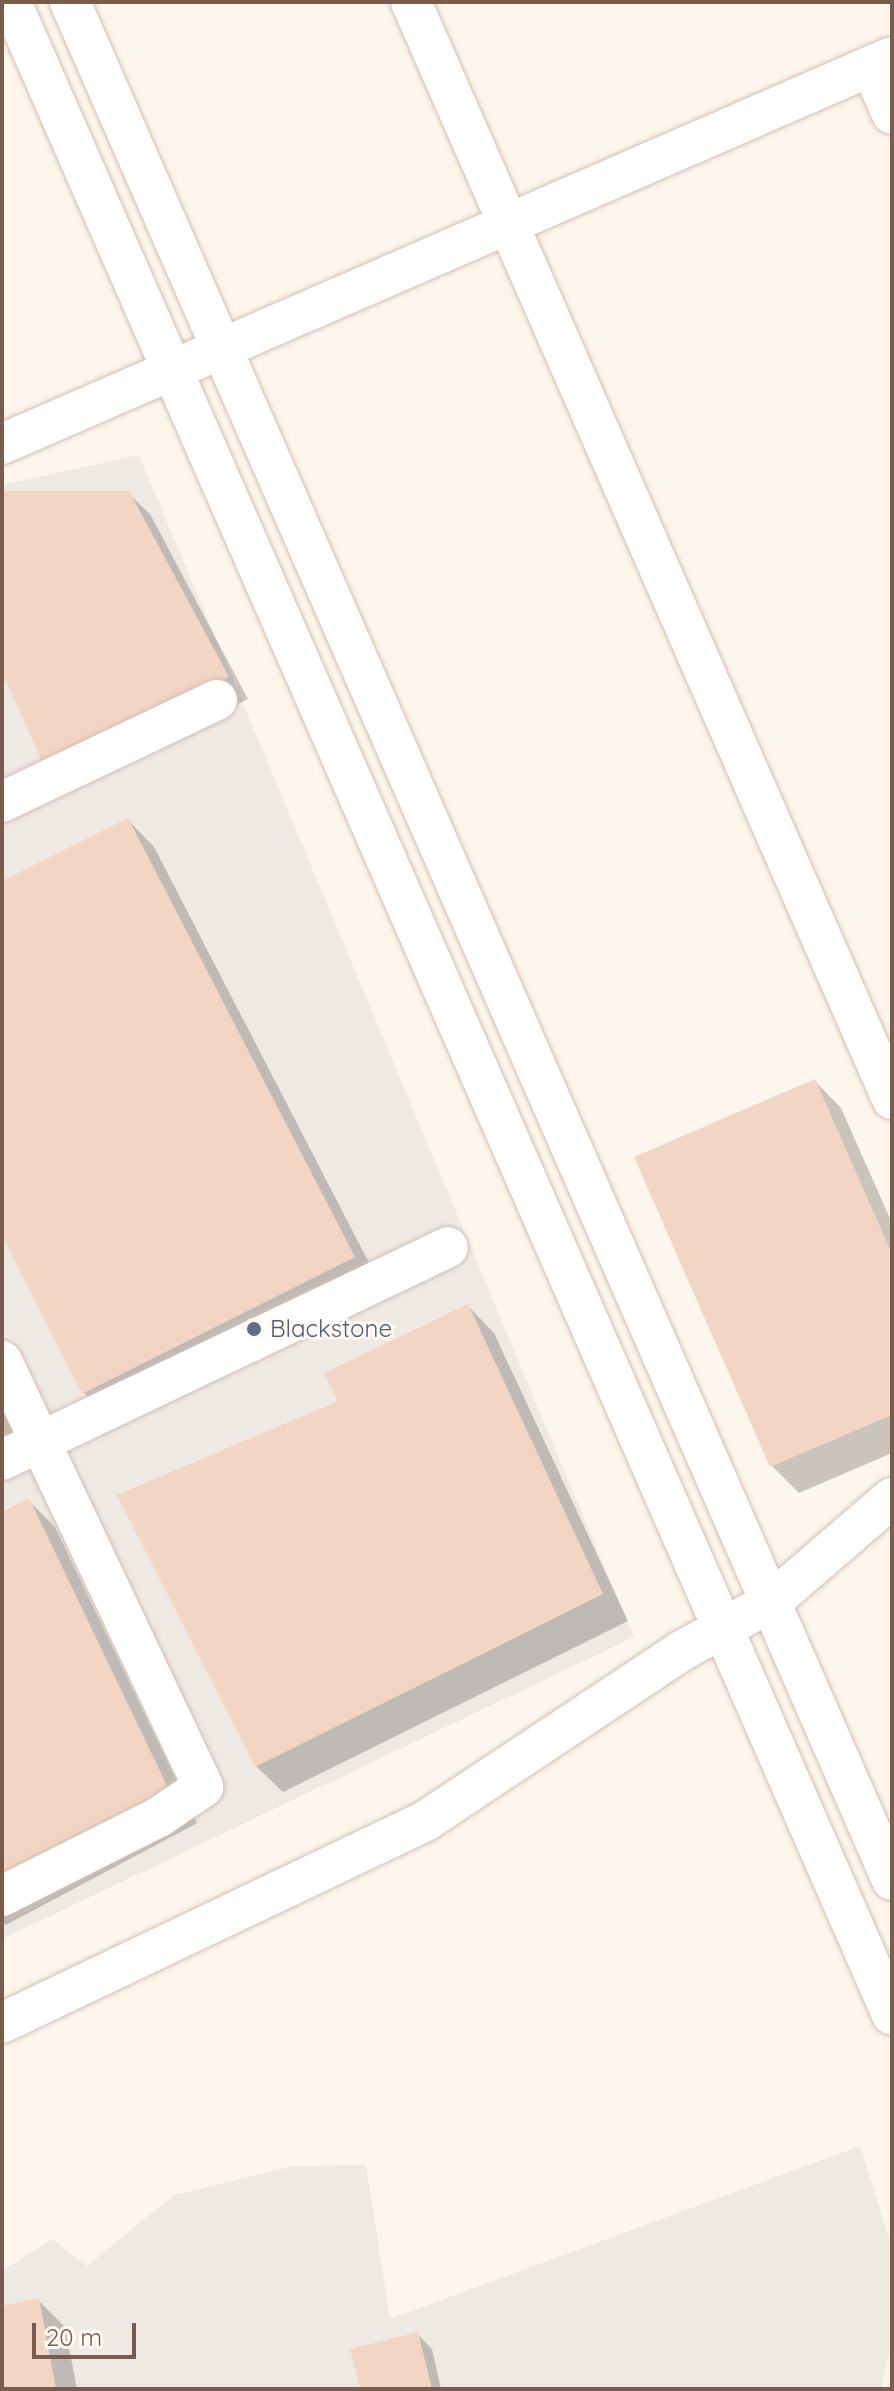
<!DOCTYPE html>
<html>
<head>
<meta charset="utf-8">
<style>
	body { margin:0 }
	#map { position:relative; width:894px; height:2391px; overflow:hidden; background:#fdf6ec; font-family:Quicksand,sans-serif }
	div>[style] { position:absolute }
	.industrial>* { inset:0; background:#efe9e4 }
	.shadow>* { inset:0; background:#0003 }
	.building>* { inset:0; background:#f3d5c3 }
	.roads { filter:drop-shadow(0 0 2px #d1beb0) drop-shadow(0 0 2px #d1beb0) }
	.minor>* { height:40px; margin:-20px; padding:0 20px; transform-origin:20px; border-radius:20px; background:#fff }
	.dots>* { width:22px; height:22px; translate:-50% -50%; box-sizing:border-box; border:4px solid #fffaf3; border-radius:50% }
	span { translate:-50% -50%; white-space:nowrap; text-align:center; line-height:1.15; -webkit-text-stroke:6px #fffaf3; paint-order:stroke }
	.service-label { font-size:24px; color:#4e5e75 }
	.left { translate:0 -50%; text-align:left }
	.frame { position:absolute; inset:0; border:4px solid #7a5c4d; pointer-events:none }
	.scale { position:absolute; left:32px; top:2323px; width:104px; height:36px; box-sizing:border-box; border:4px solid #7a5c4d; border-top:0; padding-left:10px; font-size:24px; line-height:28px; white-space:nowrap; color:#7a5c4d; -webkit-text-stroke:6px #fffaf3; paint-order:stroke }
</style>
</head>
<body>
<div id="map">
	<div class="industrial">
		<i style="clip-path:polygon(139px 455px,634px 1637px,2px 1939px,2px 485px)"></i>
		<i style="clip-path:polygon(860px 2146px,892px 2248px,892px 2339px,881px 2389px,2px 2389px,2px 2271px,52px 2239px,87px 2266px,174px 2195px,294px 2166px,366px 2165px,390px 2319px)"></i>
	</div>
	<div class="shadow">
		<i style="clip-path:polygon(2px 493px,128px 493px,150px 514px,248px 699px,67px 788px,2px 667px)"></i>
		<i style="clip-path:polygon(128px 820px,154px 847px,380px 1284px,110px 1419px,83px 1392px,2px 1231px,2px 883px)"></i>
		<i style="clip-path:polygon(815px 1081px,841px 1108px,892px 1223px,892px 1453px,799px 1493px,772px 1466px,637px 1158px)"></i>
		<i style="clip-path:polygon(468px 1306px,494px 1333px,628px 1621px,283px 1792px,256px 1766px,340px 1402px)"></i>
		<i style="clip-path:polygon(2px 1396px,34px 1460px,2px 1476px)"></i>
		<i style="clip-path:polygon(28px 1500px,55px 1527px,197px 1823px,6px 1925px,2px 1921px,2px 1514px)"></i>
		<i style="clip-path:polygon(38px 2300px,65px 2327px,77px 2389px,2px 2389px,2px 2308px)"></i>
		<i style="clip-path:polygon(417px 2334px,432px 2349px,441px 2389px,362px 2389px)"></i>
	</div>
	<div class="building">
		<i style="clip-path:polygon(2px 491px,129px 491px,229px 677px,45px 768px,2px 672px)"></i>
		<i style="clip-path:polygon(128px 818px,355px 1257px,82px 1394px,2px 1235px,2px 881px)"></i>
		<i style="clip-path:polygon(815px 1079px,892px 1254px,892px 1415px,770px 1467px,634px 1157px)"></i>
		<i style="clip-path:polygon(468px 1304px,603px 1594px,255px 1767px,117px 1495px,338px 1401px,324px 1373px)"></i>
		<i style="clip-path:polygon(29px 1498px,172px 1796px,2px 1886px,2px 1512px)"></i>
		<i style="clip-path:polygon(39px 2298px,56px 2389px,2px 2389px,2px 2306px)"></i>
		<i style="clip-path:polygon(418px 2332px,432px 2389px,360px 2389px,350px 2349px)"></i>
	</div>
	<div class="roads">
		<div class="minor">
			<i style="left:11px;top:2px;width:2197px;rotate:66.36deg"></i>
			<i style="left:70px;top:2px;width:2050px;rotate:66.36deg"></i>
			<i style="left:411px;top:2px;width:1198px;rotate:66.32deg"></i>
			<i style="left:871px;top:66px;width:52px;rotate:66.4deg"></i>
			<i style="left:2px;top:444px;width:970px;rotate:-23.5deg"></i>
			<i style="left:2px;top:802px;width:238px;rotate:-25.4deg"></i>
			<i style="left:2px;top:1361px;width:471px;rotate:64.7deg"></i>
			<i style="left:203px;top:1787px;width:53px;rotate:145.7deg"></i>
			<i style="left:159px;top:1817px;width:176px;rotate:153.3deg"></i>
			<i style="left:2px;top:1460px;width:494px;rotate:-25.5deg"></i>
			<i style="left:2px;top:2023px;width:471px;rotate:-25.5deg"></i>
			<i style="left:427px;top:1820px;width:307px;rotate:-33.6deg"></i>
			<i style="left:683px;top:1650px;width:100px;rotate:-28.6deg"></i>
			<i style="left:771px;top:1602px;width:160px;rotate:-40.7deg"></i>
		</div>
	</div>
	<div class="dots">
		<i style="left:254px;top:1329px;background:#5c6f8a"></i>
	</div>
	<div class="service-label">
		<span class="left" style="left:270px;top:1329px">Blackstone</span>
	</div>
	<div class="frame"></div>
	<div class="scale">20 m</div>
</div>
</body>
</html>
